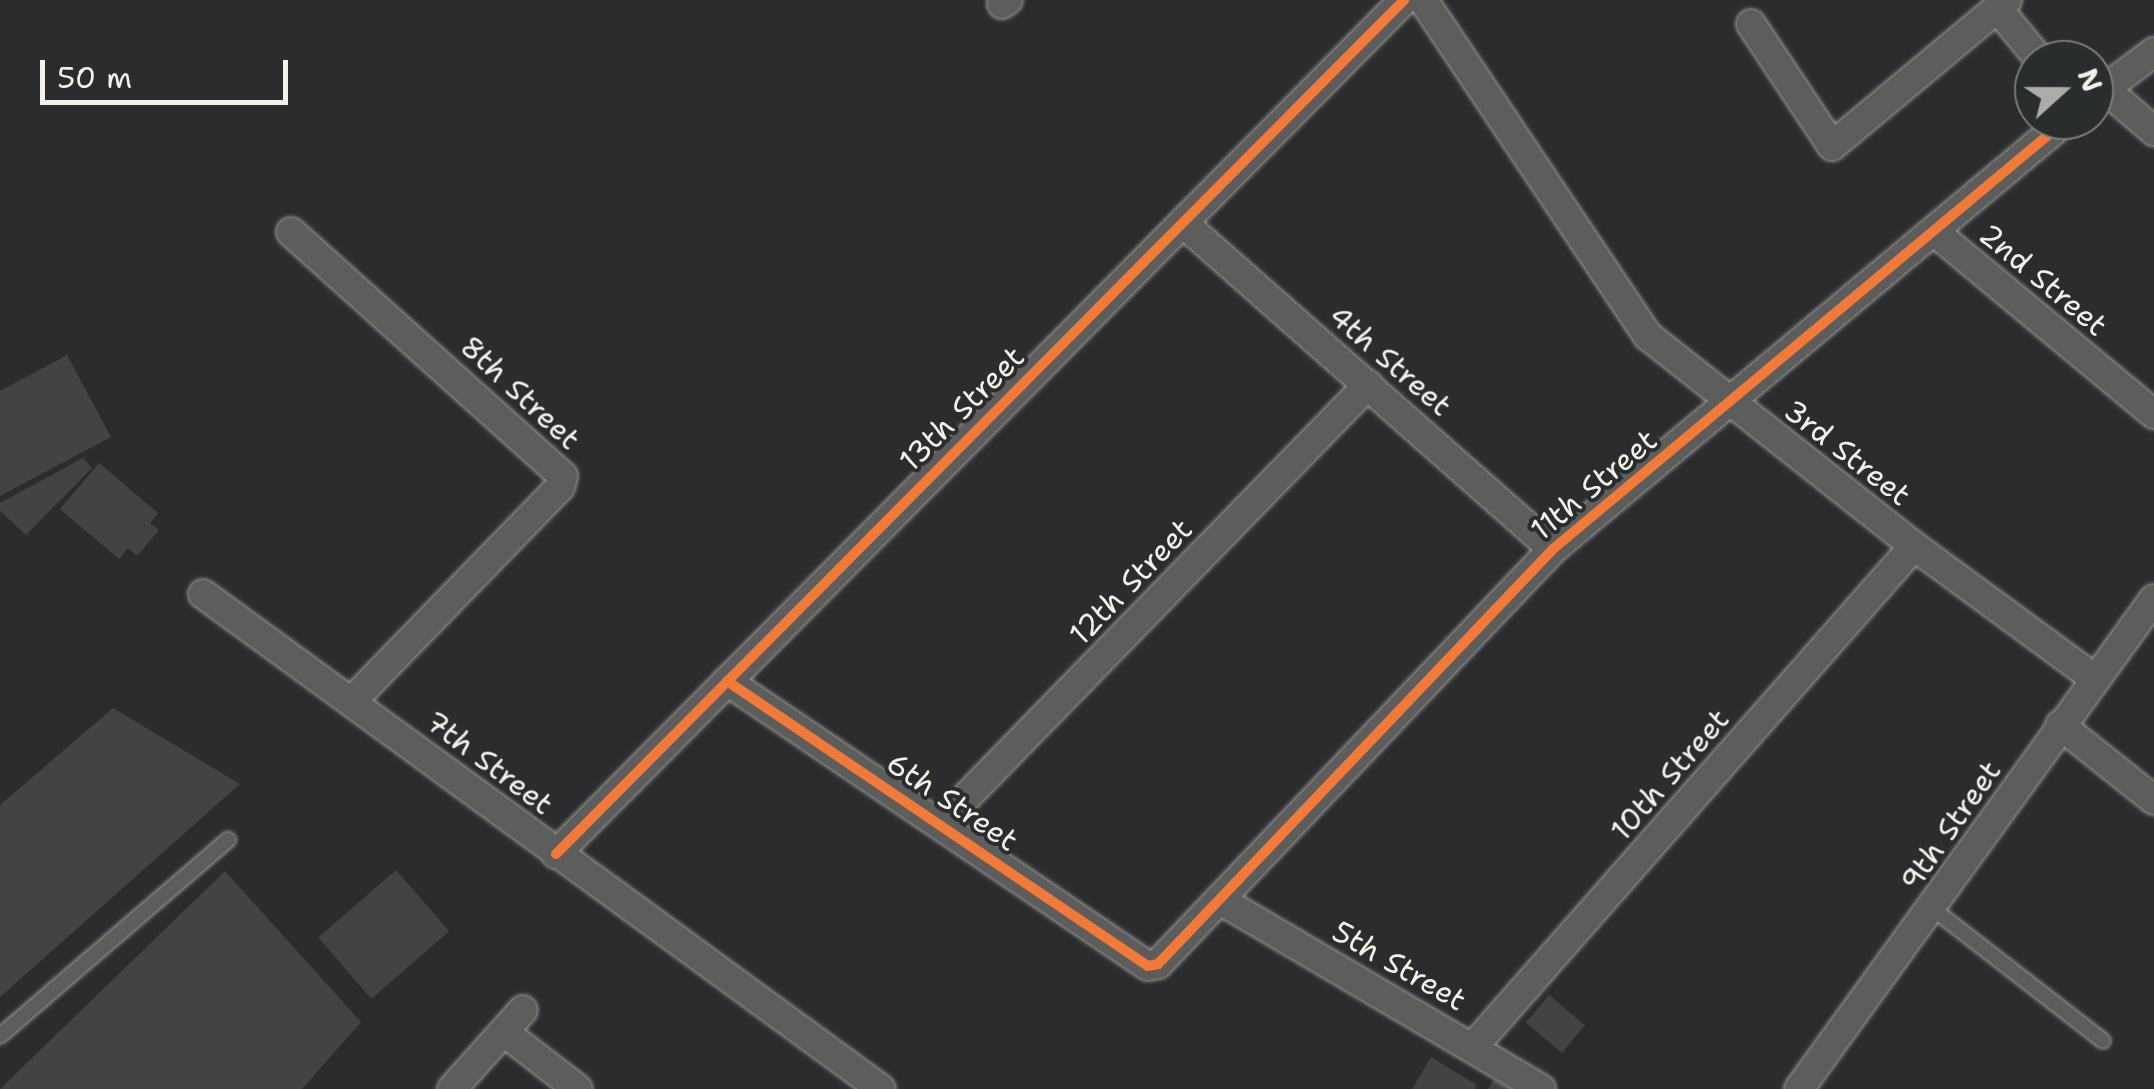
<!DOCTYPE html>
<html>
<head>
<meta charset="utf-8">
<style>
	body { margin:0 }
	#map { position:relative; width:2154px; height:1089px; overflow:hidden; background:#2b2c2d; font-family:"Shantell Sans",sans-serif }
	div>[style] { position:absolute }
	.building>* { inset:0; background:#434344; transform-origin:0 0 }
	.roads { filter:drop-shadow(0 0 2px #979796) drop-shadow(0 0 2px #979796) }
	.service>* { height:14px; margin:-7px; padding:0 7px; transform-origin:7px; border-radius:7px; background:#5d5d5c }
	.minor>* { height:28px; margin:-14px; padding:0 14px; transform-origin:14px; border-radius:14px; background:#5d5d5c }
	.cycleway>* { height:10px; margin:-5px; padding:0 5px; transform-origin:5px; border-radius:5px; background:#f17a3a }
	span { translate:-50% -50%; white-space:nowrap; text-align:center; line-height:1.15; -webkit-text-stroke:8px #2a2d2e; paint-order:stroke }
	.street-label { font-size:30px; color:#f4f1e8 }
	.north { position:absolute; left:2014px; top:40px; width:100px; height:100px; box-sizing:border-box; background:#2a2d2e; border:2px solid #7b7b78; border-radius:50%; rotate:69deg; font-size:28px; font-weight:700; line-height:40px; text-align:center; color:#f4f1e8 }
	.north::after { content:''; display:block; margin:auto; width:35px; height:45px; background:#aeaca7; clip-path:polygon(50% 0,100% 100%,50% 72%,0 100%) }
	.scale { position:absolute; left:40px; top:60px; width:248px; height:45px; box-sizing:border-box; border:5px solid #f4f1e8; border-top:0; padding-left:12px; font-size:30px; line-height:35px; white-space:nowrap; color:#f4f1e8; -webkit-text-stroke:8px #2a2d2e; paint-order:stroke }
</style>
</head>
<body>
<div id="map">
	<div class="building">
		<i style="clip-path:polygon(67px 355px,111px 437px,0 496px,0 391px)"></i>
		<i style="clip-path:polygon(83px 458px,92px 468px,26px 535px,0 511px,0 503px)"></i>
		<i style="clip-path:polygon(99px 463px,158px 513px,150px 523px,159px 530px,137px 556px,128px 548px,119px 559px,60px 509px)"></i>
		<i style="clip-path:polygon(113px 708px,240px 784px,0 997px,0 805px)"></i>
		<i style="left:396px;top:870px;width:81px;height:103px;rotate:49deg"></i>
		<i style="clip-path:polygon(225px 871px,361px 1022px,302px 1089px,0 1089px)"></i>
		<i style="left:1549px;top:995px;width:47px;height:36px;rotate:40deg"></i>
		<i style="clip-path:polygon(1431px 1057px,1477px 1085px,1475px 1089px,1412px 1089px)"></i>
		<i style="clip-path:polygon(1494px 1079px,1510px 1089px,1488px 1089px)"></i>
	</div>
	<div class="roads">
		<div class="service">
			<i style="left:1933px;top:909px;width:215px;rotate:37.8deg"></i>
			<i style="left:0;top:1036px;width:301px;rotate:-40.7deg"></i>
		</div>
		<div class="minor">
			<i style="left:1423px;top:0;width:404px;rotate:56.2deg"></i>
			<i style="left:1648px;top:336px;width:339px;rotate:38.3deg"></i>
			<i style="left:1914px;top:546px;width:223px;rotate:36.3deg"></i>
			<i style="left:1002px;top:4px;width:7px;rotate:-34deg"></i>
			<i style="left:1997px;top:8px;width:67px;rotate:50.4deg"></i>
			<i style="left:1751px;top:24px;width:146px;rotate:56.4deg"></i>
			<i style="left:1832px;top:146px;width:228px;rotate:-39.8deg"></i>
			<i style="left:2105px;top:89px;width:65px;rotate:40.6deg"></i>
			<i style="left:2094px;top:97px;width:75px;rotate:-36.9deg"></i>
			<i style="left:1183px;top:223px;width:493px;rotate:41.4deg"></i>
			<i style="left:291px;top:232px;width:365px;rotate:41.9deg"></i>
			<i style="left:563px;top:476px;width:11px;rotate:105deg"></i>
			<i style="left:560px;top:487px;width:298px;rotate:134.2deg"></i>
			<i style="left:1937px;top:234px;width:282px;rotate:39.7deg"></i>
			<i style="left:203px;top:594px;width:839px;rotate:36.13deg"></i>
			<i style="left:727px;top:681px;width:508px;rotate:34.1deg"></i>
			<i style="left:1148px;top:966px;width:10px;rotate:-11deg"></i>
			<i style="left:1158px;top:964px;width:573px;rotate:-46.41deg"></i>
			<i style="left:1553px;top:549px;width:669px;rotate:-39.9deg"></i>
			<i style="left:2060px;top:725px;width:120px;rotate:38.6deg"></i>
			<i style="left:941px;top:823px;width:612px;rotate:-45.73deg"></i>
			<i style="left:556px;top:854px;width:1204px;rotate:-45.2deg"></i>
			<i style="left:1222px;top:901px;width:370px;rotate:30.5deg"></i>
			<i style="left:504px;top:1032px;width:93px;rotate:37.6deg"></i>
			<i style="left:1474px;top:1046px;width:666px;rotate:-48.65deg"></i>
			<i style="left:452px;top:1089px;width:106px;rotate:-48.1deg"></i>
			<i style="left:1799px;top:1089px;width:605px;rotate:-54.08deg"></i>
		</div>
	</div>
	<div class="cycleway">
		<i style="left:727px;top:681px;width:508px;rotate:34.1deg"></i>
		<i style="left:1148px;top:966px;width:10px;rotate:-11deg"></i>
		<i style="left:1158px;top:964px;width:573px;rotate:-46.41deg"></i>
		<i style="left:1553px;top:549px;width:669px;rotate:-39.9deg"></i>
		<i style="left:556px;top:854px;width:1204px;rotate:-45.2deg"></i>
	</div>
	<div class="street-label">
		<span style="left:2043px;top:280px;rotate:40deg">2nd Street</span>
		<span style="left:1390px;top:361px;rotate:41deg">4th Street</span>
		<span style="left:520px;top:393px;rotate:43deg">8th Street</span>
		<span style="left:962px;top:409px;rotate:-45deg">13th Street</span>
		<span style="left:1847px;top:453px;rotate:38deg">3rd Street</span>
		<span style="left:1594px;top:485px;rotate:-40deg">11th Street</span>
		<span style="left:1131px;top:582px;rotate:-46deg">12th Street</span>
		<span style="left:489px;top:763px;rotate:37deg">7th Street</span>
		<span style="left:1670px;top:775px;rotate:-49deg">10th Street</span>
		<span style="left:952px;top:802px;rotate:34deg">6th Street</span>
		<span style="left:1951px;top:826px;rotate:-55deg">9th Street</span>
		<span style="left:1399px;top:966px;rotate:30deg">5th Street</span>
	</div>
	<div class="north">N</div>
	<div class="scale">50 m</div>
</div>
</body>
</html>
